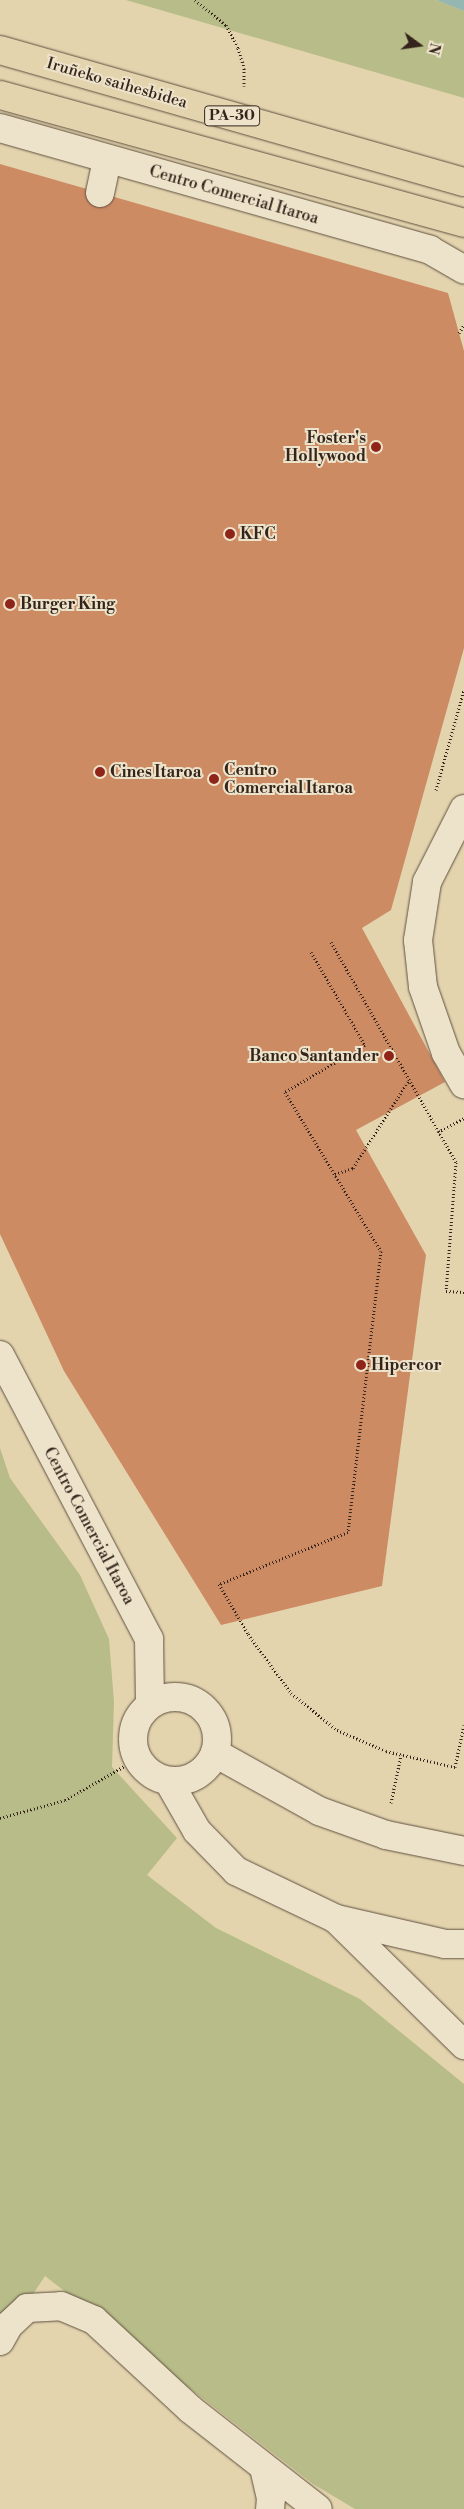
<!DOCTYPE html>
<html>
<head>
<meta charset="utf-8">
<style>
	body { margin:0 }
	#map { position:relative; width:464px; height:2509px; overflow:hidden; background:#e3d4ae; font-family:"Libre Bodoni",serif }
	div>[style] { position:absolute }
	.green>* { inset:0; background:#b7bc88 }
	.water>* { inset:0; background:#96b7b1 }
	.building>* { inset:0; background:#cd8b64 }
	.path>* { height:3px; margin-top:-1.5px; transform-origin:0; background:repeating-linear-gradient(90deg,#34241b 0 1px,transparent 0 3.5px) }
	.roads { filter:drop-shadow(0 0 1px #605040) drop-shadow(0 0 1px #605040) }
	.minor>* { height:28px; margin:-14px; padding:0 14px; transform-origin:14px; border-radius:14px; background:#ede3ca }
	.minor>.ring { margin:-14px; padding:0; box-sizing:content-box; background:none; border:28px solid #ede3ca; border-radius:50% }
	.highway>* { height:28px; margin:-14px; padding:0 14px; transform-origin:14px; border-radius:14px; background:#e3d4ae }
	.dots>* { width:14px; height:14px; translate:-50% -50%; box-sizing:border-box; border:2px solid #ede3ca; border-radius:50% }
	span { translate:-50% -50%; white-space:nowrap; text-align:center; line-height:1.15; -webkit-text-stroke:4px #ede3ca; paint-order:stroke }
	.shield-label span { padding:1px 4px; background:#ede3ca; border:1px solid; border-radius:4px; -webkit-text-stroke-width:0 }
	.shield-label { font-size:15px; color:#34241b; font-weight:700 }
	.street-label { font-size:16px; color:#34241b }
	.poi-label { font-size:16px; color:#34241b; font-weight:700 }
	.right { translate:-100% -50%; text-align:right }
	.left { translate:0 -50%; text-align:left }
	.north { position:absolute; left:394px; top:20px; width:50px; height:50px; -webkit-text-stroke:4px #ede3ca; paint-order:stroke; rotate:104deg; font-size:14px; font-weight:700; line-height:20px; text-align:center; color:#34241b }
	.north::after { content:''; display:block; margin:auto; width:18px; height:22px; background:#34241b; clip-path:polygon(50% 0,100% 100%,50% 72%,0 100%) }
</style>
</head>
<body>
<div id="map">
	<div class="green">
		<i style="clip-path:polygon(126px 0,436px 0,464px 11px,464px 98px)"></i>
		<i style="clip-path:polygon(0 1448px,10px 1478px,80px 1575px,109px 1639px,114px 1702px,112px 1767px,177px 1838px,147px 1875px,216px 1928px,360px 1999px,464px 2084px,464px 2509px,355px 2509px,313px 2484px,45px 2276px,0 2344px)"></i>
	</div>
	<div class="water">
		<i style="clip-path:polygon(436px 0,464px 0,464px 11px)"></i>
	</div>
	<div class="building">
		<i style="clip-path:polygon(0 164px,448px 293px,464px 351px,464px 648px,391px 910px,362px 928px,445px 1082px,356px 1130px,426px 1255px,382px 1586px,221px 1625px,64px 1371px,0 1234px)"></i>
	</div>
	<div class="path">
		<i style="left:195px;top:0;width:40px;rotate:39deg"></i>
		<i style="left:226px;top:25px;width:26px;rotate:62deg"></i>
		<i style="left:238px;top:48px;width:21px;rotate:73deg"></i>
		<i style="left:244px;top:68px;width:18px;rotate:90deg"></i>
		<i style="left:459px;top:333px;width:9px;rotate:-58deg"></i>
		<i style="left:436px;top:790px;width:104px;rotate:-74.4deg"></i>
		<i style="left:331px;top:942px;width:253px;rotate:60.4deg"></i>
		<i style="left:456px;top:1162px;width:129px;rotate:94.4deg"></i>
		<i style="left:446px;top:1291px;width:18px;rotate:3deg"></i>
		<i style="left:311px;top:952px;width:108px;rotate:59.9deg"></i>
		<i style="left:365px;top:1045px;width:93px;rotate:149.6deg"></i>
		<i style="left:285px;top:1092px;width:186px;rotate:58.9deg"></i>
		<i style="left:381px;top:1251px;width:283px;rotate:96.7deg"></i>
		<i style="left:348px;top:1532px;width:139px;rotate:158deg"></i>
		<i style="left:219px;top:1584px;width:58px;rotate:59.9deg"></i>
		<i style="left:248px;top:1634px;width:73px;rotate:53.9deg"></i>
		<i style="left:291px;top:1693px;width:59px;rotate:38.8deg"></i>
		<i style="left:337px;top:1730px;width:53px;rotate:23.2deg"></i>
		<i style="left:386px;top:1751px;width:71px;rotate:13.1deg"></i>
		<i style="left:455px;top:1767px;width:43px;rotate:-77.9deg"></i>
		<i style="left:438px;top:1132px;width:30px;rotate:-28deg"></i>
		<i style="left:335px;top:1174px;width:19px;rotate:-18deg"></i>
		<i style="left:353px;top:1168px;width:104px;rotate:-57.5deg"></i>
		<i style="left:391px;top:1803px;width:49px;rotate:-78.2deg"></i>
		<i style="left:0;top:1818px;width:67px;rotate:-15.5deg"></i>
		<i style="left:65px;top:1800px;width:83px;rotate:-29.7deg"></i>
	</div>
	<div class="roads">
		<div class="minor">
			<i style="left:0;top:128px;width:447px;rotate:15.8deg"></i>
			<i style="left:430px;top:250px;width:39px;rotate:30deg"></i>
			<i style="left:100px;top:193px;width:35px;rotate:-78deg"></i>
			<i style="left:464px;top:809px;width:82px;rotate:116.9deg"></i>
			<i style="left:427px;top:882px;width:59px;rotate:98.8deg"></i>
			<i style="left:418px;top:940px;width:47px;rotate:83.9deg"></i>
			<i style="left:423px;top:987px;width:70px;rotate:70.8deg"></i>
			<i style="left:446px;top:1053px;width:36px;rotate:60deg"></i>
			<i style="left:0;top:1355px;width:321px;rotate:62.3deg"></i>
			<i style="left:149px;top:1639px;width:65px;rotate:89.1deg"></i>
			<i class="ring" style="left:133px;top:1697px;width:56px;height:56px"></i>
			<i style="left:215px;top:1753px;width:119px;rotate:29.1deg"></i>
			<i style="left:319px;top:1811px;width:71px;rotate:19.7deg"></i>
			<i style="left:386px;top:1835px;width:80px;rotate:11.6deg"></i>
			<i style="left:169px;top:1782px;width:56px;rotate:60.3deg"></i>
			<i style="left:197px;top:1831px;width:56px;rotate:45.7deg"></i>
			<i style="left:236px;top:1871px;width:111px;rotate:25.6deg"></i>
			<i style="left:336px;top:1919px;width:112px;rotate:12.9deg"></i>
			<i style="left:445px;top:1944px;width:19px"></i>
			<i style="left:336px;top:1919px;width:180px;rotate:44.5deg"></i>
			<i style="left:0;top:2341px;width:18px;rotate:-61deg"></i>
			<i style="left:9px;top:2325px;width:25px;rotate:-43deg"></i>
			<i style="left:27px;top:2308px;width:34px;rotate:-3deg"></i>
			<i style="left:61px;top:2306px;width:36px;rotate:23deg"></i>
			<i style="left:94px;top:2320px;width:131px;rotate:42.8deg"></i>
			<i style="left:190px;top:2409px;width:162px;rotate:38deg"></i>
			<i style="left:264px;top:2468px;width:31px;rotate:77deg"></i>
			<i style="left:271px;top:2498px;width:11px;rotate:95deg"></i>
		</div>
		<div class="highway">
			<i style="left:0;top:50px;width:482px;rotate:15.9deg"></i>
			<i style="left:0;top:95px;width:481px;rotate:15.4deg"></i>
		</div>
	</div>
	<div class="dots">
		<i style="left:376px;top:447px;background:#8f2418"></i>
		<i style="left:230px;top:534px;background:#8f2418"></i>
		<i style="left:10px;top:604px;background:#8f2418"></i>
		<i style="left:100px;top:772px;background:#8f2418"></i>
		<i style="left:214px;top:779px;background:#8f2418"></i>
		<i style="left:389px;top:1056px;background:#8f2418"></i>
		<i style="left:361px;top:1365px;background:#8f2418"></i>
	</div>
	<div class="shield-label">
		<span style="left:232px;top:116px">PA-30</span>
	</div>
	<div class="street-label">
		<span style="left:117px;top:83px;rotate:16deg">Iruñeko saihesbidea</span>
		<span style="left:234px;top:195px;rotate:16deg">Centro Comercial Itaroa</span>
		<span style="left:89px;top:1526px;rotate:62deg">Centro Comercial Itaroa</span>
	</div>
	<div class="poi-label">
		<span class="right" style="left:366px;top:447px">Foster's<br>Hollywood</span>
		<span class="left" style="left:240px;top:534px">KFC</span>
		<span class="left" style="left:20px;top:604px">Burger King</span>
		<span class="left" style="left:224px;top:779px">Centro<br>Comercial Itaroa</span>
		<span class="left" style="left:110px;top:772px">Cines Itaroa</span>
		<span class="right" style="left:379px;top:1056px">Banco Santander</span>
		<span class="left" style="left:371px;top:1365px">Hipercor</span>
	</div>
	<div class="north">N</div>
</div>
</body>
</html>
